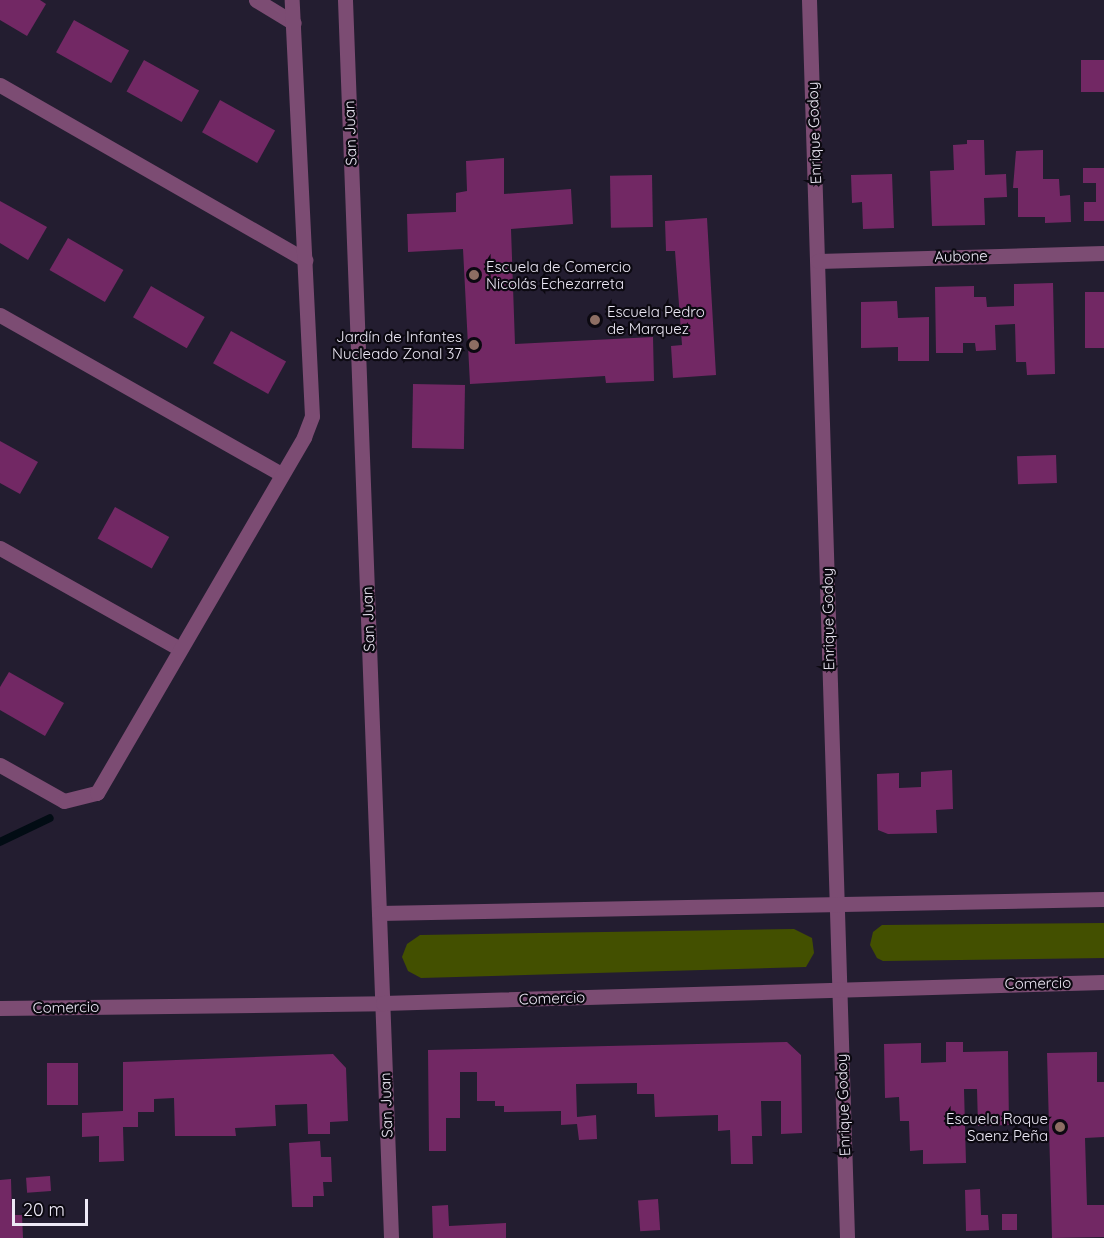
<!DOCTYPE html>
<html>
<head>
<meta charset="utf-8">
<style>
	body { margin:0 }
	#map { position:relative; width:1104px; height:1238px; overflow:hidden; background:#231d30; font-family:Quicksand,sans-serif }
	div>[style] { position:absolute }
	.green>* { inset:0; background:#435000 }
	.stream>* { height:8px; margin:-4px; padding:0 4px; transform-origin:4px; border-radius:4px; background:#020c14 }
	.building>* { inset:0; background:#722864; transform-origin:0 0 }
	.minor>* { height:15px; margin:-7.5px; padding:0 7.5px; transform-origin:7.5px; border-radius:7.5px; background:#7c4c73 }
	.dots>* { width:16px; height:16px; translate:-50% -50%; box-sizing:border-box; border:3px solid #0c0911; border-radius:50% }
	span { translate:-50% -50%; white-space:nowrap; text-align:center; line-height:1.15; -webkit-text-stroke:4.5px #0c0911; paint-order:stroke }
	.street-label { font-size:15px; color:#ede9f6 }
	.poi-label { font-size:15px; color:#ede9f6 }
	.left { translate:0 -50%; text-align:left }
	.right { translate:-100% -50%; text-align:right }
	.scale { position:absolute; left:12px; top:1199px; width:76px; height:27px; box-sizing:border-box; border:3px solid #ede9f6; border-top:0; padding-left:8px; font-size:18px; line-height:21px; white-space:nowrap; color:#ede9f6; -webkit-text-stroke:4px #0c0911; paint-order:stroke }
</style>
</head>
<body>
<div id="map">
	<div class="green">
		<i style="clip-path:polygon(1104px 923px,1104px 958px,883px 961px,877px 958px,870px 945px,873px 932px,882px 925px)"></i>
		<i style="clip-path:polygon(794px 929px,812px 938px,814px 953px,806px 967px,421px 978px,408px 971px,402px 957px,407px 944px,420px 935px)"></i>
	</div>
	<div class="stream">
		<i style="left:0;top:842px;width:55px;rotate:-25.6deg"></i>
	</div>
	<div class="building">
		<i style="clip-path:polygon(0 0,40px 0,46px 4px,27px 36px,0 20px)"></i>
		<i style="left:74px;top:20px;width:63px;height:37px;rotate:29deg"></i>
		<i style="left:144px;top:60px;width:63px;height:36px;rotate:29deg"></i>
		<i style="left:1081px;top:60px;width:23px;height:32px"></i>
		<i style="left:220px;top:100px;width:63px;height:37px;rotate:29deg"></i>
		<i style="clip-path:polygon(967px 140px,984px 140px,985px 175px,1006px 174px,1007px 197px,984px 198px,985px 225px,932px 226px,930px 171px,954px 170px,953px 145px,967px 144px)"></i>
		<i style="clip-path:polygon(1043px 150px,1043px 179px,1059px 179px,1060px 196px,1070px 195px,1071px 222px,1045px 223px,1045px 217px,1018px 217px,1018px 188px,1013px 188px,1016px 151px)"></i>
		<i style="clip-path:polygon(504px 158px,504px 194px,571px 189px,573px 224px,511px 229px,515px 344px,653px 337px,654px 381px,606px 383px,605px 376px,470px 384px,463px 249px,408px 252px,407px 214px,456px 212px,456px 193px,467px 191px,466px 161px)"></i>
		<i style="clip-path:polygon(1083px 168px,1104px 168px,1104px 221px,1084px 221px,1084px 202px,1096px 202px,1096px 183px,1083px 183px)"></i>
		<i style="clip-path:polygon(892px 174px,894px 228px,863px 229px,862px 202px,852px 203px,851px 175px)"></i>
		<i style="left:652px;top:175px;width:52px;height:42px;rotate:89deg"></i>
		<i style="clip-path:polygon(0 201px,47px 227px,28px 260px,0 243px)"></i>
		<i style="clip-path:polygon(707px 218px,716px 375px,673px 378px,671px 346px,682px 345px,675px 251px,666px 251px,665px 221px)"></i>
		<i style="left:68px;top:238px;width:64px;height:37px;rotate:30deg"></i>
		<i style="clip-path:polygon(1053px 283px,1055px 374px,1027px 375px,1026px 362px,1016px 362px,1015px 324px,995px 325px,996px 350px,976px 351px,975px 343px,963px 343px,963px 353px,936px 353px,935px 287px,974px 286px,974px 297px,986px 297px,987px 307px,1014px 306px,1014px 284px)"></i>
		<i style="left:151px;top:286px;width:62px;height:36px;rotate:30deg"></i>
		<i style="left:1085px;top:292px;width:19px;height:56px"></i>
		<i style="clip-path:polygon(897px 301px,898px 318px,929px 317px,929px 361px,898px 361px,898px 347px,861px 348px,861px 302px)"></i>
		<i style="left:231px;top:331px;width:63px;height:37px;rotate:29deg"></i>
		<i style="left:465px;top:385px;width:64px;height:52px;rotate:91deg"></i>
		<i style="clip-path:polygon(0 441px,38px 462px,20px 494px,0 483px)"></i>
		<i style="left:1056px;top:455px;width:28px;height:39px;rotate:88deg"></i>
		<i style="left:115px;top:507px;width:62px;height:36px;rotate:29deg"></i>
		<i style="clip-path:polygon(9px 672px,64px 703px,45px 736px,0 710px,0 687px)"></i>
		<i style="clip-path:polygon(952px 770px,953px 809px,936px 810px,937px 833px,888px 834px,878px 830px,877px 774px,899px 773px,899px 788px,921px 787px,921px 772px)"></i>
		<i style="clip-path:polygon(787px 1042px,801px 1055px,802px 1133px,781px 1134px,781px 1101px,761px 1101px,762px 1136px,752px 1136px,753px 1164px,731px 1164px,730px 1130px,718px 1131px,718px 1115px,655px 1117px,654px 1094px,637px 1094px,637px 1083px,576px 1084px,577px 1117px,596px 1115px,597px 1139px,579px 1140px,577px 1124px,561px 1125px,561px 1111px,504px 1112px,504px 1106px,495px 1106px,495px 1101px,477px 1101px,477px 1072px,460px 1072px,460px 1118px,446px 1118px,446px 1151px,429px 1151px,428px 1050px)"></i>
		<i style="clip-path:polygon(946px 1042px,963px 1042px,963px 1052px,1008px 1051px,1009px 1125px,978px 1126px,977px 1089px,964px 1089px,966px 1163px,923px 1164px,923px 1150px,910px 1151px,909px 1121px,900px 1121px,899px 1097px,885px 1098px,884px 1044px,921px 1043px,921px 1063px,946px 1062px)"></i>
		<i style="clip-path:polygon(1097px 1052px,1097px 1082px,1104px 1082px,1104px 1137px,1085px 1138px,1087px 1205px,1104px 1205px,1104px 1237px,1052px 1238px,1047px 1053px)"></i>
		<i style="clip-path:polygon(333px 1054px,346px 1068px,348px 1121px,330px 1122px,330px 1134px,308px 1134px,307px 1104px,275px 1105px,276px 1126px,235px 1128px,236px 1136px,175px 1136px,174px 1098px,154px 1099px,154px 1112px,138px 1112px,138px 1127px,123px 1127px,124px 1161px,99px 1162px,99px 1136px,82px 1137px,82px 1113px,123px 1111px,123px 1062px)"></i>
		<i style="left:47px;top:1063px;width:31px;height:42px"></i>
		<i style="clip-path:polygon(320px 1141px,321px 1157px,331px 1157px,332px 1182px,323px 1182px,324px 1196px,313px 1196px,313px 1207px,292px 1207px,289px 1143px)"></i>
		<i style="left:50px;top:1176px;width:15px;height:24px;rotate:86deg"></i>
		<i style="clip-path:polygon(11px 1179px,12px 1215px,22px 1215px,23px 1238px,0 1238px,0 1180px)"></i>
		<i style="clip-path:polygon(980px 1189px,981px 1215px,988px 1215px,989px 1230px,966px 1231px,965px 1190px)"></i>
		<i style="left:658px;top:1199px;width:31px;height:20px;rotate:86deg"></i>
		<i style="clip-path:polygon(448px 1205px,449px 1226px,506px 1223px,506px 1238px,433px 1238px,432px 1206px)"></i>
		<i style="left:1002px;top:1214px;width:15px;height:16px"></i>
	</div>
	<div class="minor">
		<i style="left:256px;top:0;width:44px;rotate:31.2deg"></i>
		<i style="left:345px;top:0;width:1239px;rotate:87.87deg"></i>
		<i style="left:809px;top:0;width:1239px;rotate:88.24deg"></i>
		<i style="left:0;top:85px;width:352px;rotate:29.8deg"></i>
		<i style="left:818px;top:261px;width:286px;rotate:-1.6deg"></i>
		<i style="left:0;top:315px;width:323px;rotate:29.5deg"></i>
		<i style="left:0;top:548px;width:206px;rotate:29.3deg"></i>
		<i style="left:0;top:765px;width:73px;rotate:29.4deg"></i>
		<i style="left:64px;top:801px;width:34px;rotate:-14deg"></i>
		<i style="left:97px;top:793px;width:412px;rotate:-59.8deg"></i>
		<i style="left:304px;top:437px;width:22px;rotate:-69deg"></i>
		<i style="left:312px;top:416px;width:416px;rotate:-92.8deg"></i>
		<i style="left:379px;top:913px;width:725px;rotate:-1.11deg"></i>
		<i style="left:0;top:1008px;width:383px;rotate:-0.7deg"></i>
		<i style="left:383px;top:1003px;width:721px;rotate:-1.67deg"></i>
	</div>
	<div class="dots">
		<i style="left:474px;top:275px;background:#8d6e63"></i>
		<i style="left:595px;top:320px;background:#8d6e63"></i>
		<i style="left:474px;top:345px;background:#8d6e63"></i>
		<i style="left:1060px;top:1127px;background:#8d6e63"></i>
	</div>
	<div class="street-label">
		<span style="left:350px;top:133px;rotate:-92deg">San Juan</span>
		<span style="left:814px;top:133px;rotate:-92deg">Enrique Godoy</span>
		<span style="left:961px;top:256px;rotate:-1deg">Aubone</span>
		<span style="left:368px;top:619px;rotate:-92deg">San Juan</span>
		<span style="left:828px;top:619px;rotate:-91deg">Enrique Godoy</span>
		<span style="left:1038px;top:983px;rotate:-1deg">Comercio</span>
		<span style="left:552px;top:998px;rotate:-2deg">Comercio</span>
		<span style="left:66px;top:1007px;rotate:-1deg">Comercio</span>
		<span style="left:386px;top:1105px;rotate:-92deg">San Juan</span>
		<span style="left:843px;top:1105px;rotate:-92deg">Enrique Godoy</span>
	</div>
	<div class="poi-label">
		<span class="left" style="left:486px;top:275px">Escuela de Comercio<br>Nicolás Echezarreta</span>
		<span class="left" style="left:607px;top:320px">Escuela Pedro<br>de Marquez</span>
		<span class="right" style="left:462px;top:345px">Jardín de Infantes<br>Nucleado Zonal 37</span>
		<span class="right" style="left:1048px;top:1127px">Escuela Roque<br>Saenz Peña</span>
	</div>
	<div class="scale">20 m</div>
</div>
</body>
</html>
